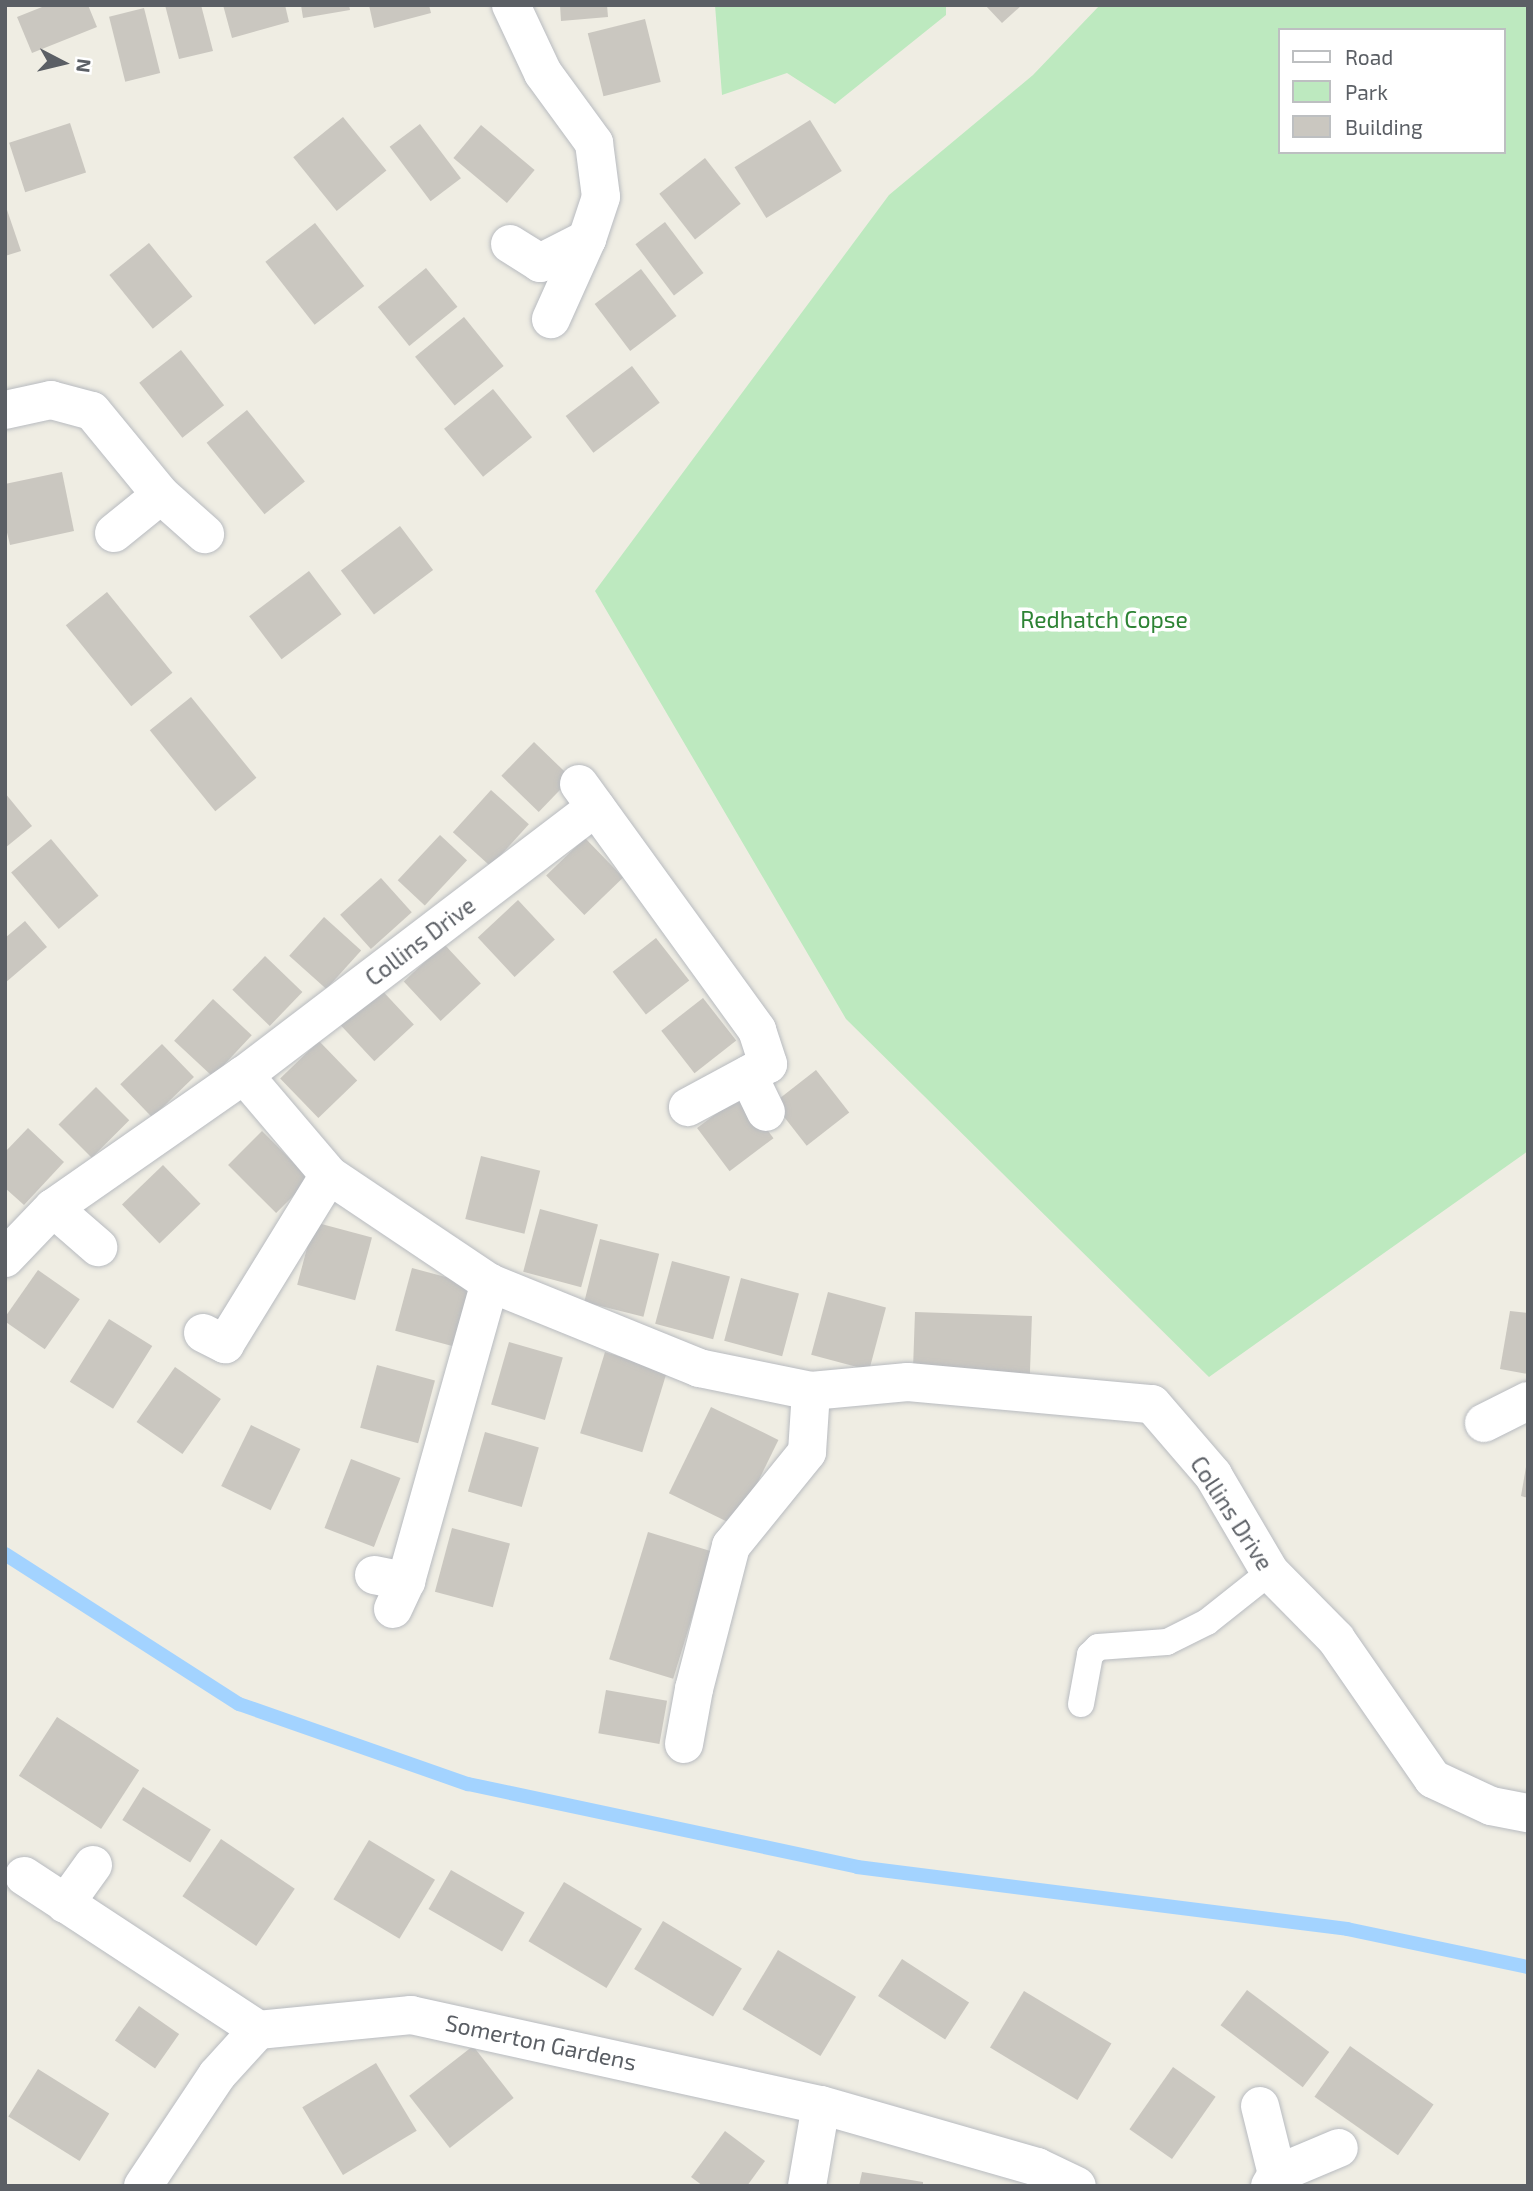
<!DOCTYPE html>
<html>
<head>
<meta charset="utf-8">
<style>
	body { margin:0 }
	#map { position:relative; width:1533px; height:2191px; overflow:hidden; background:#efede3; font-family:"Exo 2",sans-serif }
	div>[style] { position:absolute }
	.green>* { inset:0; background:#bde9bf }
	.stream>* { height:14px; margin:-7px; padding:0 7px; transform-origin:7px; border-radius:7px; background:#a3d3ff }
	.building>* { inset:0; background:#cac7c0; transform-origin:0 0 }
	.roads { filter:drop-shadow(0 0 2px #b8bbc0) drop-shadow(0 0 2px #b8bbc0) }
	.lane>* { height:26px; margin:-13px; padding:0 13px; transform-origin:13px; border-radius:13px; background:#fff }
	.street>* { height:38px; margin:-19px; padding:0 19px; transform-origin:19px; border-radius:19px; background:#fff }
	span { translate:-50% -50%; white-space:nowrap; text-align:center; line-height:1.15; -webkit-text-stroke:7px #fff; paint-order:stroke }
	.park-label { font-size:23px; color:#2d8334 }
	.street-label { font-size:23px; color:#5b5f65 }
	.frame { position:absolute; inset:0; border:7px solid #5b5f65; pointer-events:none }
	.legend { position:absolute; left:1278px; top:28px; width:228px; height:126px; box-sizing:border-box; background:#fff; border:2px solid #bdbfc1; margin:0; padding:9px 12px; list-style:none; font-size:21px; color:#5b5f65 }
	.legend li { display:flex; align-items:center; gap:14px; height:35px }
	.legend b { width:35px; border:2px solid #bdbfc1 }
	.north { position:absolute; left:28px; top:28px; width:70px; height:70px; -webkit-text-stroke:5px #fff; paint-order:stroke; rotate:97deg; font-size:19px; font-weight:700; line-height:28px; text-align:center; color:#5b5f65 }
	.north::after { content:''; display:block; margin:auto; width:24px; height:32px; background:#5b5f65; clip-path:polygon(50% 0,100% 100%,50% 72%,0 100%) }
</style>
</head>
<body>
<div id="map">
	<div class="green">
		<i style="clip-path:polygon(715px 5px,946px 5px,946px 15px,835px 104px,787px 73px,722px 95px)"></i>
		<i style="clip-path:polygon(evenodd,1100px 5px,1528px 5px,1528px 1151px,1209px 1377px,846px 1019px,595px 591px,889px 195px,1033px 75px,1100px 5px,1279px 30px,1503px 30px,1503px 152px,1279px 152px,1279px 30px)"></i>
	</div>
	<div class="stream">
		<i style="left:5px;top:1554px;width:278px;rotate:32.7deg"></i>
		<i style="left:239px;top:1704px;width:243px;rotate:19.3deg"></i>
		<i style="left:468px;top:1784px;width:398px;rotate:12deg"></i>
		<i style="left:857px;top:1867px;width:494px;rotate:7.2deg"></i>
		<i style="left:1347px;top:1929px;width:185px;rotate:11.9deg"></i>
	</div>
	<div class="building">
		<i style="clip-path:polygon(47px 5px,88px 5px,97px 27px,32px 53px,17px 17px)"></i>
		<i style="clip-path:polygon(165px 5px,201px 5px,213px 51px,179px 59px)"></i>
		<i style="clip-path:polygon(223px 5px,285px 5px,289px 22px,232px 38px)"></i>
		<i style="clip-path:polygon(301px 5px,349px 5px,350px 10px,303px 18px)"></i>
		<i style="clip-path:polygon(369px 5px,429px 5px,431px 13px,374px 28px)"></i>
		<i style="clip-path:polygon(560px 5px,607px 5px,608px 17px,561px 21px)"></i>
		<i style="clip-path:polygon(985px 5px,1022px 5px,1002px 23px)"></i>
		<i style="left:144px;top:8px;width:67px;height:36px;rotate:76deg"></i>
		<i style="left:645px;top:19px;width:65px;height:59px;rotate:76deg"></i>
		<i style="left:343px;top:117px;width:69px;height:64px;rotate:51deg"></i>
		<i style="left:810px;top:120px;width:60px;height:89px;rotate:58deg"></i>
		<i style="left:70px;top:123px;width:52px;height:64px;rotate:72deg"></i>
		<i style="left:420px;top:124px;width:68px;height:38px;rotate:53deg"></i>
		<i style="left:481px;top:125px;width:70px;height:43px;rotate:40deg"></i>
		<i style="left:705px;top:158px;width:58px;height:58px;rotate:52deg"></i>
		<i style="clip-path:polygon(5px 204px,21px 251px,5px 256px)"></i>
		<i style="left:665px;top:222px;width:64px;height:37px;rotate:53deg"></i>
		<i style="left:315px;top:223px;width:80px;height:63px;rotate:52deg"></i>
		<i style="left:149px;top:243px;width:69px;height:51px;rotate:51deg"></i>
		<i style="left:426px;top:268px;width:50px;height:62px;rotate:51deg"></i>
		<i style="left:641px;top:269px;width:59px;height:58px;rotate:53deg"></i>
		<i style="left:464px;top:317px;width:63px;height:63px;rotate:51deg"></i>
		<i style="left:181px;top:350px;width:70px;height:53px;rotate:52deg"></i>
		<i style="left:632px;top:366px;width:46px;height:83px;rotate:53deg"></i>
		<i style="left:493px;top:389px;width:62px;height:63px;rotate:51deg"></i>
		<i style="left:247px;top:410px;width:92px;height:52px;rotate:51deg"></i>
		<i style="clip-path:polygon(62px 472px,74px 531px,10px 545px,5px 524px,5px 484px)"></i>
		<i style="left:400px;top:526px;width:55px;height:74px;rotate:53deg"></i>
		<i style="left:309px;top:571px;width:54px;height:75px;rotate:53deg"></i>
		<i style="left:107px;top:592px;width:104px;height:53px;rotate:51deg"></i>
		<i style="left:191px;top:697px;width:104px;height:53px;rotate:51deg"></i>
		<i style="left:534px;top:742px;width:52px;height:47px;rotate:44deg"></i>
		<i style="left:491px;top:790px;width:51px;height:57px;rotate:42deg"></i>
		<i style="clip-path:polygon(5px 793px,32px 826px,5px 848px)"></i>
		<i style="left:440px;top:835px;width:37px;height:62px;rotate:43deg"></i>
		<i style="left:585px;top:838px;width:55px;height:54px;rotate:46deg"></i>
		<i style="left:51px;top:839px;width:74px;height:52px;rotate:50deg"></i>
		<i style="left:381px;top:878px;width:46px;height:55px;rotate:48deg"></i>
		<i style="left:518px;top:900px;width:54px;height:55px;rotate:47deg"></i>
		<i style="left:324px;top:917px;width:50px;height:52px;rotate:42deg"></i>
		<i style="clip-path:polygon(25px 921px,47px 947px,5px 983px,5px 938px)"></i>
		<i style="left:656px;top:938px;width:54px;height:55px;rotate:52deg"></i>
		<i style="left:444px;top:944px;width:54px;height:55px;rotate:47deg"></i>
		<i style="left:265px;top:956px;width:52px;height:47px;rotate:44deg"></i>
		<i style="left:377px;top:985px;width:54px;height:54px;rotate:47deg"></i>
		<i style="left:703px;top:998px;width:54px;height:53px;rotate:52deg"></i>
		<i style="left:213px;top:999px;width:53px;height:57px;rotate:43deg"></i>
		<i style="left:319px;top:1041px;width:55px;height:54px;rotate:46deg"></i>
		<i style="left:162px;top:1044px;width:46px;height:58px;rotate:46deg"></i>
		<i style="left:816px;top:1070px;width:54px;height:54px;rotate:52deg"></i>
		<i style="left:96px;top:1087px;width:47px;height:53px;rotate:45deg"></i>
		<i style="left:741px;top:1095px;width:54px;height:55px;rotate:53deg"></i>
		<i style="clip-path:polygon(28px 1128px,64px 1162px,24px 1205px,5px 1188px,5px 1152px)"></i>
		<i style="left:262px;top:1131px;width:68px;height:48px;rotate:45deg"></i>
		<i style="left:481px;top:1156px;width:61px;height:65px;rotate:14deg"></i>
		<i style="left:163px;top:1165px;width:54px;height:57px;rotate:46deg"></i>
		<i style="left:540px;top:1209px;width:60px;height:65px;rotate:15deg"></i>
		<i style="left:314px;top:1222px;width:60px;height:65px;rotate:15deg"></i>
		<i style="left:600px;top:1239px;width:61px;height:65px;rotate:14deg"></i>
		<i style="left:672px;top:1261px;width:60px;height:65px;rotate:15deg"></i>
		<i style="left:412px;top:1268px;width:60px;height:65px;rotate:15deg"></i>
		<i style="left:38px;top:1270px;width:51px;height:61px;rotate:35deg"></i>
		<i style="left:741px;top:1278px;width:60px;height:65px;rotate:15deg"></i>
		<i style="left:828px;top:1292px;width:60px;height:65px;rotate:15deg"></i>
		<i style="clip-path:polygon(1510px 1311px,1528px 1313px,1528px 1374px,1500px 1369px)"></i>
		<i style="left:915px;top:1312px;width:117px;height:58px;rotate:2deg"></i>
		<i style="left:109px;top:1319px;width:51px;height:74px;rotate:32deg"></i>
		<i style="left:509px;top:1342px;width:56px;height:65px;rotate:16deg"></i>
		<i style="left:605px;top:1352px;width:65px;height:85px;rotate:17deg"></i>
		<i style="left:377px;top:1365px;width:60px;height:65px;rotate:15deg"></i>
		<i style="left:175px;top:1367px;width:56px;height:67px;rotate:35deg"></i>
		<i style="left:711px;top:1407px;width:75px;height:96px;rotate:26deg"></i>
		<i style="left:251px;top:1425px;width:55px;height:68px;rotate:26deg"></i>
		<i style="left:485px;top:1432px;width:56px;height:62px;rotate:16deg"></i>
		<i style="left:351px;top:1459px;width:53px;height:74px;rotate:21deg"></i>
		<i style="clip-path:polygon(1526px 1467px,1528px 1467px,1528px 1498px,1521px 1496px)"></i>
		<i style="left:452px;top:1528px;width:60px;height:66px;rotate:15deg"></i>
		<i style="left:648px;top:1532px;width:67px;height:133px;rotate:17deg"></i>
		<i style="left:606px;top:1690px;width:62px;height:44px;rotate:10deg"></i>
		<i style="left:57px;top:1717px;width:98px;height:70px;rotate:33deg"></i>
		<i style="left:143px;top:1787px;width:80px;height:39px;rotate:32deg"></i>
		<i style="left:221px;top:1839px;width:89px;height:69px;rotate:34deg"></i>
		<i style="left:369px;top:1840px;width:77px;height:69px;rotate:31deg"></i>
		<i style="left:451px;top:1870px;width:85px;height:45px;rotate:30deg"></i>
		<i style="left:564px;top:1882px;width:91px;height:69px;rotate:31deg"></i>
		<i style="left:663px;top:1921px;width:92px;height:56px;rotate:31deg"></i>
		<i style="left:778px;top:1950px;width:91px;height:69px;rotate:31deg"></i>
		<i style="left:902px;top:1959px;width:80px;height:44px;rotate:33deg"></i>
		<i style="left:1247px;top:1990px;width:103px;height:44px;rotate:37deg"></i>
		<i style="left:1024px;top:1991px;width:102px;height:66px;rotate:31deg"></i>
		<i style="left:139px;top:2006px;width:49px;height:42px;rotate:35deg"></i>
		<i style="left:473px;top:2046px;width:66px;height:81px;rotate:52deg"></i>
		<i style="left:1350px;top:2046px;width:102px;height:62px;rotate:35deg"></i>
		<i style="left:376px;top:2063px;width:79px;height:86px;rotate:59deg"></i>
		<i style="left:1173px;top:2067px;width:52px;height:76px;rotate:35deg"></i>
		<i style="left:38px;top:2069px;width:84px;height:56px;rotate:32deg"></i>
		<i style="clip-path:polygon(725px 2131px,765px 2161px,747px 2186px,703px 2186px,691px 2177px)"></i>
		<i style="clip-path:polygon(862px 2172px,923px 2182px,923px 2186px,859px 2186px)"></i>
	</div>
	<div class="roads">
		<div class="lane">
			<i style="left:1081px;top:1704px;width:50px;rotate:-79.6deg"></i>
			<i style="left:1090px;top:1655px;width:11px;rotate:-45deg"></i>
			<i style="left:1098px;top:1647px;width:69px;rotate:-4.1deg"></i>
			<i style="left:1167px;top:1642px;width:45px;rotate:-26.6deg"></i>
			<i style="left:1207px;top:1622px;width:80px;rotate:-38.4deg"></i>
		</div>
		<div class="street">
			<i style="left:511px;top:5px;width:75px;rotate:64.8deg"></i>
			<i style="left:543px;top:73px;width:87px;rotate:53.9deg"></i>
			<i style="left:594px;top:143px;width:54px;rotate:82.6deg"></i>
			<i style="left:601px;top:197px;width:44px;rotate:108.4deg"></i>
			<i style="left:587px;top:239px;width:88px;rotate:114.2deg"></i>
			<i style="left:510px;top:244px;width:36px;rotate:32deg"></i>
			<i style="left:540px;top:263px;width:53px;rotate:-27.1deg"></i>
			<i style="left:5px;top:410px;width:47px;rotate:-12.3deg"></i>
			<i style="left:51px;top:400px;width:42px;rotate:15deg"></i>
			<i style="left:92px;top:411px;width:109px;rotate:50.6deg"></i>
			<i style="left:161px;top:495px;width:59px;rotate:41.6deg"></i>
			<i style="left:114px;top:533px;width:60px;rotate:-39deg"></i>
			<i style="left:579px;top:784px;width:304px;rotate:54.1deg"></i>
			<i style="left:757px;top:1030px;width:36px;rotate:72deg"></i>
			<i style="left:768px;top:1064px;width:91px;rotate:151.7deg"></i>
			<i style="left:244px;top:1075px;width:131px;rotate:49.6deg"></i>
			<i style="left:329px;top:1175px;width:194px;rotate:33.9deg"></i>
			<i style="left:490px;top:1283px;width:226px;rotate:22.1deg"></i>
			<i style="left:699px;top:1368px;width:114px;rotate:11.6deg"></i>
			<i style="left:811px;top:1391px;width:97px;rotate:-5.3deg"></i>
			<i style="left:908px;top:1382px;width:245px;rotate:5.2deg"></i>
			<i style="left:1152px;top:1404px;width:94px;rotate:49.3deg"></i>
			<i style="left:1213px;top:1475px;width:113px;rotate:59.6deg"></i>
			<i style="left:1270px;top:1572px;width:94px;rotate:45.4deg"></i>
			<i style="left:1336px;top:1639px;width:170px;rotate:55.3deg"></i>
			<i style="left:1433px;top:1779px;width:64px;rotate:25deg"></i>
			<i style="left:1491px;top:1806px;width:38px;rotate:11deg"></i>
			<i style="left:748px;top:1075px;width:41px;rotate:64.1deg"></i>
			<i style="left:53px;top:1208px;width:60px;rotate:40.9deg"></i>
			<i style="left:5px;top:1258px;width:69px;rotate:-46.2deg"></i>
			<i style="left:53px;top:1208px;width:233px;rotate:-34.9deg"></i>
			<i style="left:244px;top:1075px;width:442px;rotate:-37.3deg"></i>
			<i style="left:203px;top:1333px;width:25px;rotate:27deg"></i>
			<i style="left:225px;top:1344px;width:198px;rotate:-58.4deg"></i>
			<i style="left:1484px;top:1423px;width:49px;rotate:-26.6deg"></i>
			<i style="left:374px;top:1575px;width:33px;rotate:11deg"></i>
			<i style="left:393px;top:1609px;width:31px;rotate:-65deg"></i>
			<i style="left:406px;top:1581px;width:310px;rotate:-74.3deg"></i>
			<i style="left:684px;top:1744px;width:56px;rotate:-79.7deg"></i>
			<i style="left:694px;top:1689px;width:148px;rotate:-75.5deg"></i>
			<i style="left:731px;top:1546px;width:121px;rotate:-51deg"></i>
			<i style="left:807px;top:1452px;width:61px;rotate:-86.2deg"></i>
			<i style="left:24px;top:1876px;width:280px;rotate:33.3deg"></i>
			<i style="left:65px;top:1904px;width:48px;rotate:-54.3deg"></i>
			<i style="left:1260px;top:2106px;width:70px;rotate:76deg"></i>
			<i style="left:1277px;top:2174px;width:14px;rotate:120deg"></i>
			<i style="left:1277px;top:2174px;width:67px;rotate:-22.8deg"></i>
			<i style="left:143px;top:2186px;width:133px;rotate:-56.3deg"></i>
			<i style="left:217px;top:2075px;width:61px;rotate:-47.7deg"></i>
			<i style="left:258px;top:2030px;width:154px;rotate:-5.6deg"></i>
			<i style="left:411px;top:2015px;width:420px;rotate:12.4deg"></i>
			<i style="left:821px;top:2105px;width:225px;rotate:16deg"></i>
			<i style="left:1037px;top:2167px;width:44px;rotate:25.4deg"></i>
			<i style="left:807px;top:2186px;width:82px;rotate:-80.2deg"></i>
		</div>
	</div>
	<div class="park-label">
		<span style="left:1104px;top:619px">Redhatch Copse</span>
	</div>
	<div class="street-label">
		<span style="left:420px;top:941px;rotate:-37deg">Collins Drive</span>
		<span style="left:1232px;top:1513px;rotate:57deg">Collins Drive</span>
		<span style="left:541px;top:2042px;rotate:12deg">Somerton Gardens</span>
	</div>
	<div class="frame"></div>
	<ul class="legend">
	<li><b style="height:9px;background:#fff"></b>Road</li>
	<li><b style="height:19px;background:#bde9bf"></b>Park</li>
	<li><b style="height:19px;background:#cac7c0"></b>Building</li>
	</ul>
	<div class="north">N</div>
</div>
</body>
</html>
